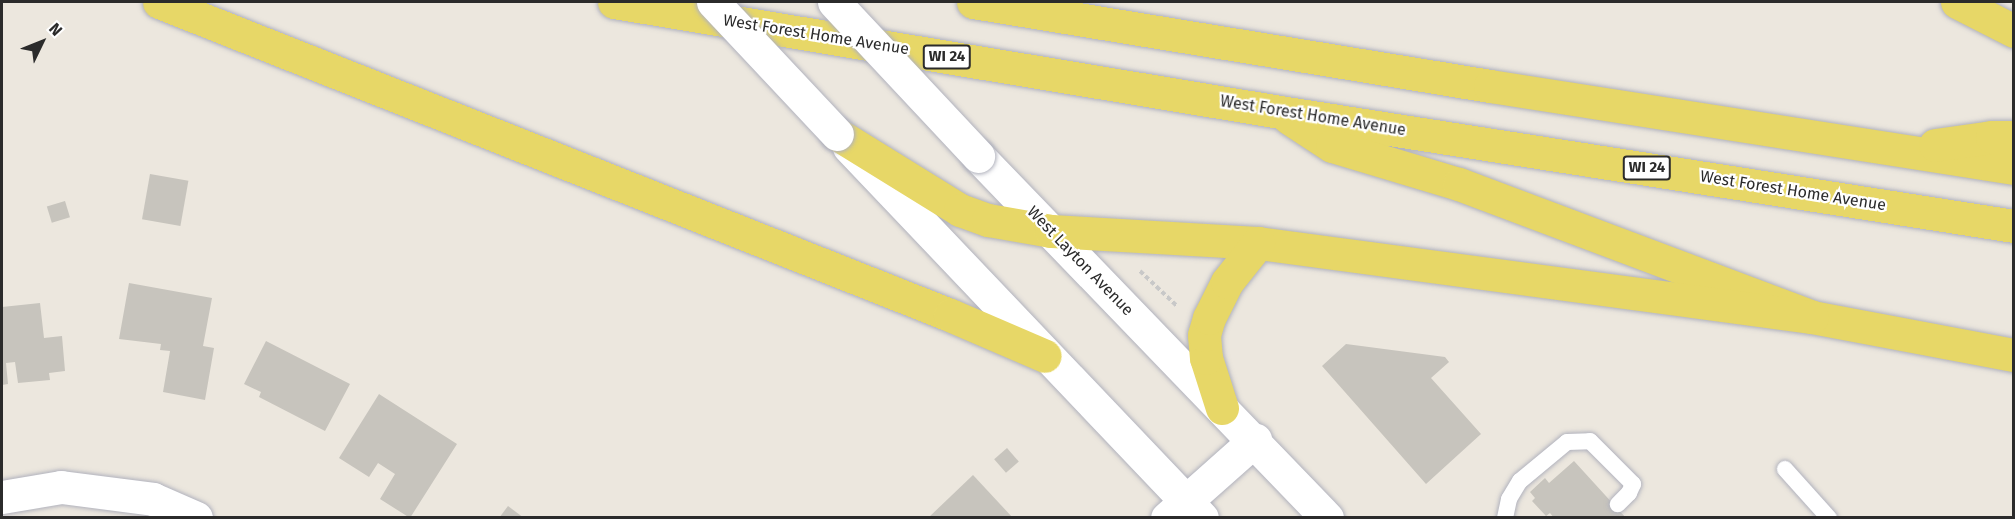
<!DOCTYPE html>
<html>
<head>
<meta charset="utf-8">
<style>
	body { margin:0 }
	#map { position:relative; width:2015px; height:519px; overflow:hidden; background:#ece7de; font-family:"Fira Sans",sans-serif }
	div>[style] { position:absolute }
	.building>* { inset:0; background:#c7c4bd; transform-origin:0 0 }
	.path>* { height:4px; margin-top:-2px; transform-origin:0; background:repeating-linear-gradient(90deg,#c8c8c8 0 4.5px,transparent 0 7.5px) }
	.roads { filter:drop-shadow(0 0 2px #b1b2bd) drop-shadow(0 0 2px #b1b2bd) }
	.service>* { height:16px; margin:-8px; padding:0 8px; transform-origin:8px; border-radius:8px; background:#fff }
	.minor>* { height:33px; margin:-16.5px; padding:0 16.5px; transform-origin:16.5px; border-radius:16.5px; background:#fff }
	.secondary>* { height:33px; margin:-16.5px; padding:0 16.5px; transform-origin:16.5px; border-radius:16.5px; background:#fff }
	.primary>* { height:33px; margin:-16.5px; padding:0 16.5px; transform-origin:16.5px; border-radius:16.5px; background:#e7d767 }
	.bridges { filter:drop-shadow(0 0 2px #b1b2bd) drop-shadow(0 0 2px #b1b2bd) }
	.secondary-bridge>* { height:33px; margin:-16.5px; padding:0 16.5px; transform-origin:16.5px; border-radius:16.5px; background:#fff }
	span { translate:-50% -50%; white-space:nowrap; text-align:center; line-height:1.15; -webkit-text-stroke:4.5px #fff; paint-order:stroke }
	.shield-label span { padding:2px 4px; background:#fff; border:2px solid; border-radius:4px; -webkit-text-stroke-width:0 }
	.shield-label { font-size:15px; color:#2b2b2b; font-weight:700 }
	.street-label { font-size:16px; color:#2b2b2b }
	.frame { position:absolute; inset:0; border:3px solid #2b2b2b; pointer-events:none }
	.north { position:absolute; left:12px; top:12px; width:60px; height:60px; -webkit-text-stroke:4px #fff; paint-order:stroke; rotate:47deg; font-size:16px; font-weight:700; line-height:24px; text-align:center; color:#2b2b2b }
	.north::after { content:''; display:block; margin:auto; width:21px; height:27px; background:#2b2b2b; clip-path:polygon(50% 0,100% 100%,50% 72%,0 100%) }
</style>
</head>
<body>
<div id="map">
	<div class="building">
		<i style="left:150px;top:174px;width:39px;height:46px;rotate:10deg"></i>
		<i style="left:65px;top:201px;width:17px;height:19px;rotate:73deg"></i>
		<i style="clip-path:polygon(129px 283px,212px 298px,203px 346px,214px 348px,205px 400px,163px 392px,170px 351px,160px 350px,161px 344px,119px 339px)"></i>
		<i style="clip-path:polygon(40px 303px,44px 338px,62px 336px,65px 371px,49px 373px,50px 380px,18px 383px,15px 362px,6px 363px,8px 384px,2px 385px,2px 307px)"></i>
		<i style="clip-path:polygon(266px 341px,350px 384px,325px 431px,259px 397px,261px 392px,244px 384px)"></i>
		<i style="clip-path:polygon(1346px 344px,1445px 357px,1449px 362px,1431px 378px,1481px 434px,1426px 484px,1322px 366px)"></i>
		<i style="clip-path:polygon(379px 394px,457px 444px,410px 518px,380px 499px,395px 474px,378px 463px,369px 477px,339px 458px)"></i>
		<i style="left:1007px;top:448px;width:18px;height:17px;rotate:49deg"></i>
		<i style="clip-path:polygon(1574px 461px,1626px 518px,1554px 518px,1550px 513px,1546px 516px,1532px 501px,1535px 498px,1530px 492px,1545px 478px,1549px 483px)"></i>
		<i style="clip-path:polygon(973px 475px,1013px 518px,928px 518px)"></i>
		<i style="clip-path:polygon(508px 506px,524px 518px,499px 518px)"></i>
	</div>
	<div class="path">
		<i style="left:1140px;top:271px;width:52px;rotate:43.5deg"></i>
	</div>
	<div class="roads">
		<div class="service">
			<i style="left:1785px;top:469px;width:66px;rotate:48.1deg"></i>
			<i style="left:1505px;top:518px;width:19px;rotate:-78deg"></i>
			<i style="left:1509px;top:499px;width:21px;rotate:-59deg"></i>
			<i style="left:1520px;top:481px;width:61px;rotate:-39.7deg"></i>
			<i style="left:1567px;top:442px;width:23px;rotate:-2deg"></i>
			<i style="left:1590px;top:441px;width:61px;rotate:45deg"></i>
			<i style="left:1633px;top:484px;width:10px;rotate:114deg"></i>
			<i style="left:1629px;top:493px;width:16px;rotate:135deg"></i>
		</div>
		<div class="minor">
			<i style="left:2px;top:497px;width:60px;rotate:-9.6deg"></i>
			<i style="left:61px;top:487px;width:93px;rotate:7.4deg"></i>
			<i style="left:153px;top:499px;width:47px;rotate:23.8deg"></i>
			<i style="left:1167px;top:518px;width:118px;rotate:-41.6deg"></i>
		</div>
		<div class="secondary">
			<i style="left:849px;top:147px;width:512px;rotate:46.42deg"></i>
			<i style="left:978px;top:156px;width:503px;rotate:46.05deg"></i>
		</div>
		<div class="primary">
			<i style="left:159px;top:2px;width:851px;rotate:21.59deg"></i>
			<i style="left:950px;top:315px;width:103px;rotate:23.3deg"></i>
			<i style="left:614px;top:2px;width:675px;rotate:9.38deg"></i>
			<i style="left:1280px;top:112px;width:743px;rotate:8.83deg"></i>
			<i style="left:973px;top:2px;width:524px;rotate:9.23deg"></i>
			<i style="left:1490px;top:86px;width:530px;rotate:8.89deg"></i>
			<i style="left:1957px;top:2px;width:64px;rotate:27deg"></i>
			<i style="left:1289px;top:118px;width:51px;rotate:33.1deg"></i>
			<i style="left:1332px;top:146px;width:133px;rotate:16.7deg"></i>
			<i style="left:1459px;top:184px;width:377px;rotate:20.6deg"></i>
			<i style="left:1812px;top:317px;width:206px;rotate:10.7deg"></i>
			<i style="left:837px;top:134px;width:145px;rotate:31.7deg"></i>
			<i style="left:960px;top:210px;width:30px;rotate:20deg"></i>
			<i style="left:988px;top:220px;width:64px;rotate:9.9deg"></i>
			<i style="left:1051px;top:231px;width:207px;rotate:3.3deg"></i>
			<i style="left:1258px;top:243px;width:559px;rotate:7.61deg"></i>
			<i style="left:1935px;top:145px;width:58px;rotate:-8deg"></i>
			<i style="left:1992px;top:137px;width:22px"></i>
			<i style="left:1222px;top:408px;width:52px;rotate:-107.7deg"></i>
			<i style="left:1206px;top:358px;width:23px;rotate:-95deg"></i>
			<i style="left:1204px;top:335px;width:18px;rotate:-74deg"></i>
			<i style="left:1209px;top:318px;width:40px;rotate:-63.4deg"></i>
			<i style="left:1227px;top:282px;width:50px;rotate:-51.5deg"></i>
		</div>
	</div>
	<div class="bridges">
		<div class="secondary-bridge">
			<i style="left:713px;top:2px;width:181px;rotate:46.8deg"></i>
			<i style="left:834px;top:2px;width:211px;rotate:46.9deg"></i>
		</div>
	</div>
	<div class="shield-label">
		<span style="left:947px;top:57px">WI 24</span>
		<span style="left:1647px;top:168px">WI 24</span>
	</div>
	<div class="street-label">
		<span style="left:816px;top:35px;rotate:9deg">West Forest Home Avenue</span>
		<span style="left:1313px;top:116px;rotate:9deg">West Forest Home Avenue</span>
		<span style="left:1793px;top:191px;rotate:9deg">West Forest Home Avenue</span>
		<span style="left:1080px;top:261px;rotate:46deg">West Layton Avenue</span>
	</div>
	<div class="frame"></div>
	<div class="north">N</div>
</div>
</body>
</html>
